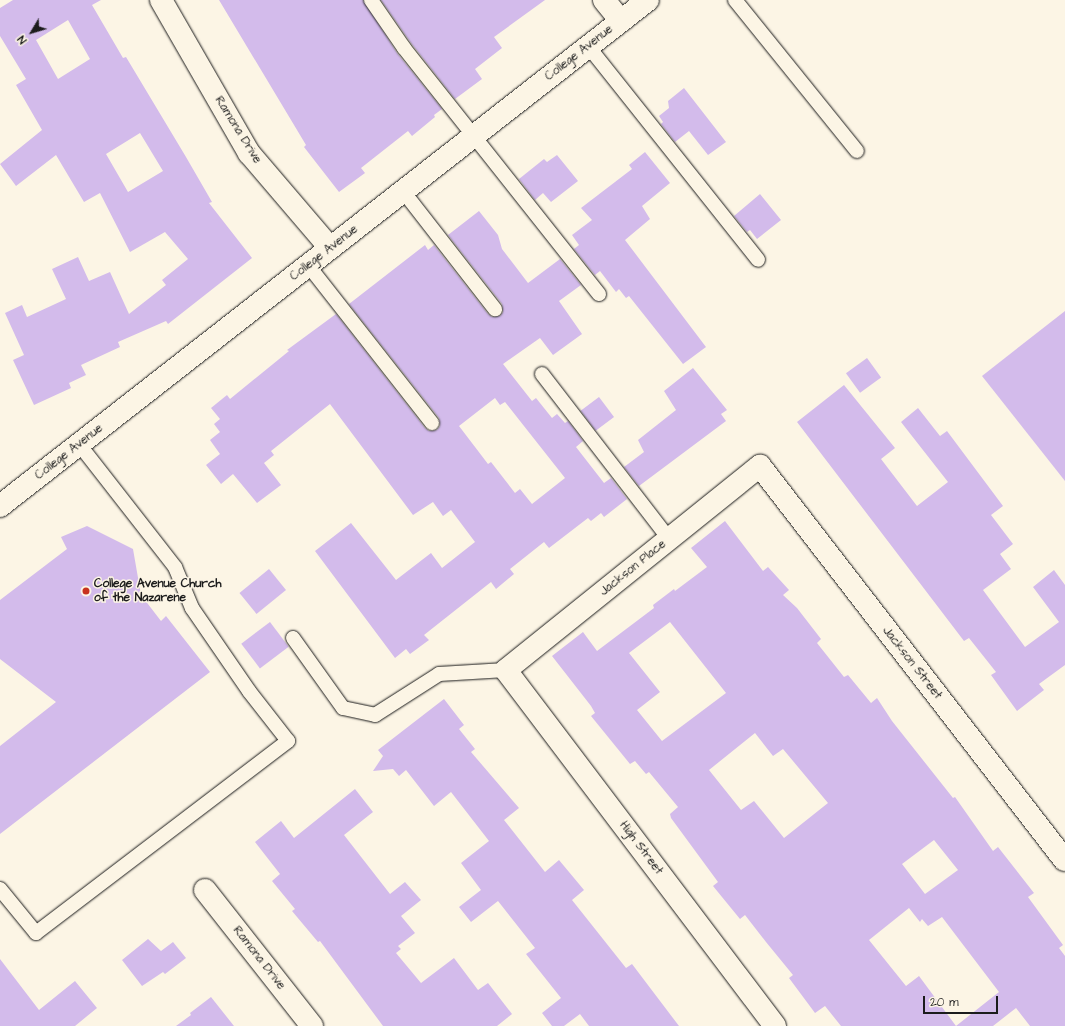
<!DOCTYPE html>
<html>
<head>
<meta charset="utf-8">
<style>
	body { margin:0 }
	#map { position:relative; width:1065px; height:1026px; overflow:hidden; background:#fcf5e5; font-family:"Architects Daughter",sans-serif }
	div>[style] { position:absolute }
	.building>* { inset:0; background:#d3bbeb; transform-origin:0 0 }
	.roads { filter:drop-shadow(0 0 1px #1c1c1c) drop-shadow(0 0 1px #1c1c1c) }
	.service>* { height:14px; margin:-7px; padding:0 7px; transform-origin:7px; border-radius:7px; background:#fcf5e5 }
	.minor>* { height:22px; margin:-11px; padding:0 11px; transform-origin:11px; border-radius:11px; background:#fcf5e5 }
	.tertiary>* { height:22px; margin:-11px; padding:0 11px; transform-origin:11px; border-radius:11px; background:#fcf5e5 }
	.dots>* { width:11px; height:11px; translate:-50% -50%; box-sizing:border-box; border:2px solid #fcf5e5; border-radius:50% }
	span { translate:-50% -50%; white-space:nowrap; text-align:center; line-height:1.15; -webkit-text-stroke:3px #fcf5e5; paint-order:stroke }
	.street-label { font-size:12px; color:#1c1c1c }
	.poi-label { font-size:12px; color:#1c1c1c; font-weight:700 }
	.left { translate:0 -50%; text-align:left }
	.north { position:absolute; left:12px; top:12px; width:40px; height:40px; -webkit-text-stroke:3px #fcf5e5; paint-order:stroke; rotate:232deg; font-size:11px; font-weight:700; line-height:16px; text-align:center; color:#1c1c1c }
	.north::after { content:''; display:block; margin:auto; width:14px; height:18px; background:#1c1c1c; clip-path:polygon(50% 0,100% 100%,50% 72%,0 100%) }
	.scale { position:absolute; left:923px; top:996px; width:75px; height:18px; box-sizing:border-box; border:2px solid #1c1c1c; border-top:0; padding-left:5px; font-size:12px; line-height:14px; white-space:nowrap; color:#1c1c1c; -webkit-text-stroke:3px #fcf5e5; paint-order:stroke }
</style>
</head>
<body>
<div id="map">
	<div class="building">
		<i style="clip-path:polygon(evenodd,13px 0,101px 0,92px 5px,123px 58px,126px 57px,186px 157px,212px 202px,209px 203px,252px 258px,168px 324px,166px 321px,118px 342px,120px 347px,81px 365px,86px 375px,69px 383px,71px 388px,34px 405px,13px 360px,24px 355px,5px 313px,22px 305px,27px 317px,66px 299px,52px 269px,78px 257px,89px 281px,110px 272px,129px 314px,166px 285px,162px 280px,188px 259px,165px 232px,130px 252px,100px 193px,84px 202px,56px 155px,16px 186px,0 164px,42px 130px,16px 85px,26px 79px,0 36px,0 8px,13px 0,68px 20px,90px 59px,58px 79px,36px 40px,68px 20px,13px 0,140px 133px,163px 171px,128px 192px,106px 154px,140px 133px)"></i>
		<i style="clip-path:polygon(219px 0,363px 0,397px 53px,442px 109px,434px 115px,435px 117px,412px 136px,408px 131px,361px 168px,365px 173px,339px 192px,304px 147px,306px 145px)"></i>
		<i style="clip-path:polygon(381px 0,545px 0,494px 37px,502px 48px,475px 69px,482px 79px,455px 99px,411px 43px)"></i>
		<i style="clip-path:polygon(684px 88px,726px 142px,708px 155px,689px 131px,675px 142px,661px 124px,663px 122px,659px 116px,669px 108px,668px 101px)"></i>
		<i style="clip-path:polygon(645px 152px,670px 183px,642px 206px,650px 219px,625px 240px,706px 347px,683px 364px,629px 296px,626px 298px,619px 289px,616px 292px,600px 271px,595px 275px,574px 249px,579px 245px,572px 235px,592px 220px,581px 208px,632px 169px,629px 165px)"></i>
		<i style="clip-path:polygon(557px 155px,578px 181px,551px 202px,543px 193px,535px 200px,519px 179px,544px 159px,547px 162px)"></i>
		<i style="clip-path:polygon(760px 194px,781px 220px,757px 239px,750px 230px,747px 232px,734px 216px)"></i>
		<i style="clip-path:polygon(evenodd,479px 211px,498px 235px,502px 249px,528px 283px,560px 259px,581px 285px,559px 301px,582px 334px,553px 355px,540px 338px,503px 364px,532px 401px,536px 398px,552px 418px,557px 414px,565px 423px,568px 421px,583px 441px,576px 447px,604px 483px,611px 478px,627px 499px,604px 517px,601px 513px,591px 521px,588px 518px,549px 548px,544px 542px,510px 569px,514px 574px,496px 589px,491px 582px,424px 635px,429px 640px,410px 654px,406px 649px,395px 658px,315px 551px,351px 523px,396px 580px,431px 553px,442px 568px,475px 542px,451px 510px,443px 516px,433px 502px,413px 515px,330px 404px,271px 451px,274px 455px,264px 463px,281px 485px,257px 503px,233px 474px,221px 484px,206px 465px,220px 454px,210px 440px,220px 432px,214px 424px,220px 419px,211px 408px,227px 395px,230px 399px,289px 351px,287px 350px,336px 314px,425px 428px,429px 431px,437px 430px,440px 426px,439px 418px,349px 304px,425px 245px,428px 250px,434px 245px,488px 314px,492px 317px,500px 316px,503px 312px,502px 304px,448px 235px,479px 211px,495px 398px,500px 405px,505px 402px,565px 478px,532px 504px,520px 489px,515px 493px,491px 462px,488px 464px,459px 426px,495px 398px)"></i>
		<i style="clip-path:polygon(1065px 311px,1065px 481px,982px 376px)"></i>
		<i style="left:867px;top:358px;width:24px;height:26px;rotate:54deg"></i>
		<i style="clip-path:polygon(693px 368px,727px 410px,721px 414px,726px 421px,639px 486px,624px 467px,644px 452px,638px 440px,676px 410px,664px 391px)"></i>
		<i style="clip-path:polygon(844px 385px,895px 448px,881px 459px,917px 506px,948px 482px,901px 422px,918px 408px,940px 436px,947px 431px,1003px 506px,991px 515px,1013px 544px,1000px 554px,1011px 569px,983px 590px,1025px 647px,1059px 622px,1033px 587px,1054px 570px,1065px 585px,1065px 665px,1039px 684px,1044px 690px,1017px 711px,991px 675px,996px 672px,969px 638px,964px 641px,797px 422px)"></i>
		<i style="left:599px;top:397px;width:25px;height:23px;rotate:53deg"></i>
		<i style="clip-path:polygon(evenodd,725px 521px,763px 571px,768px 567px,789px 590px,783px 595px,797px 608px,821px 639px,817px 643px,844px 677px,848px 675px,871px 703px,877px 698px,892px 721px,953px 798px,955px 797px,993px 851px,998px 847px,1034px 893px,1028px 897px,1063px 945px,1059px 948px,1065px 956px,1065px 1026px,1030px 1026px,1016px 1008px,993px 1026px,841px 1026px,825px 1006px,815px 1013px,789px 978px,793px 975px,766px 942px,745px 915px,740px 919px,713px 886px,718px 882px,671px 818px,670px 814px,678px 807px,649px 772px,646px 774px,635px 761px,630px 764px,591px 716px,595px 713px,591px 706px,552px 656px,583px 632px,597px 651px,654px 608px,653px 605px,674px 589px,675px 591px,707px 567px,691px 548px,725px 521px,670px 622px,726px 693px,662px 741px,637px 710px,660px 692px,629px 653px,670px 622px,725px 521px,755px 733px,773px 756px,783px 749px,828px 803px,784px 838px,754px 801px,741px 810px,709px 770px,755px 733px,725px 521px,934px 840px,958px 870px,925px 894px,902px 864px,934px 840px,725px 521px,909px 908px,920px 922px,922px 919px,928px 926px,942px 917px,999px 992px,956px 1026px,919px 976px,906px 986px,869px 940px,909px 908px)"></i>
		<i style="clip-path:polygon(87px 526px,133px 549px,141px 595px,161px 621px,166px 616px,210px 672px,0 834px,0 746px,56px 702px,0 659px,0 600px,67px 549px,61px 537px)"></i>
		<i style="left:269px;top:569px;width:27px;height:38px;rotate:51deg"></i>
		<i style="left:270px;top:622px;width:31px;height:36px;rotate:53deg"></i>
		<i style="clip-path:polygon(444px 699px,464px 725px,459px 729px,475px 749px,471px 752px,519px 808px,504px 820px,545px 872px,559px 860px,584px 890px,572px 900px,626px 968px,632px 964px,679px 1026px,589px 1026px,580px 1014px,564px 1026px,552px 1026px,542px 1013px,561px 998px,526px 954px,535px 948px,498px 901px,471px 922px,459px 907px,481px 890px,461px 863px,489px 841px,451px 792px,434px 806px,406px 770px,399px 776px,393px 769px,373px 771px,383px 756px,378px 750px)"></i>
		<i style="clip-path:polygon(355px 789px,373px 812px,344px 835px,390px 894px,405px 882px,421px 900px,401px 916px,415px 933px,398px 946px,401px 949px,396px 953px,421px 983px,454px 958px,478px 990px,488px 983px,512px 1014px,497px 1026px,383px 1026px,320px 941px,318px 942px,292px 911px,295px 909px,272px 881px,280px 874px,255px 842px,281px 821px,294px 838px)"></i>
		<i style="clip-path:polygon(148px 939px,161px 951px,173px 942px,186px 958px,165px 974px,163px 972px,142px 986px,122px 960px)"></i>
		<i style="clip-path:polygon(0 959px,39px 1010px,75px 981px,97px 1008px,75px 1026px,0 1026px)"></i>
		<i style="clip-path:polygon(211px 997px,234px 1026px,176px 1026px,191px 1015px,190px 1013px)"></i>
	</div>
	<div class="roads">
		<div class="service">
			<i style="left:371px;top:0;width:58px;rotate:55.5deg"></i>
			<i style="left:404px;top:48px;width:314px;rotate:51.6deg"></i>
			<i style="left:735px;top:0;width:194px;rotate:51.1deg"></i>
			<i style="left:588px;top:46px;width:273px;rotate:51.5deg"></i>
			<i style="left:403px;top:191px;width:150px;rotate:52.1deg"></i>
			<i style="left:308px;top:265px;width:201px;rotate:51.9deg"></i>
			<i style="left:542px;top:374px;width:208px;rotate:52.4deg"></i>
			<i style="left:293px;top:638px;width:86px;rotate:54.5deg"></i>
			<i style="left:343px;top:708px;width:33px;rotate:12deg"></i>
			<i style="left:375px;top:715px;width:76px;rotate:-32.6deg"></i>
			<i style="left:439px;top:674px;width:67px;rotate:-3.4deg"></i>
			<i style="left:0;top:889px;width:57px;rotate:50.7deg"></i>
			<i style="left:36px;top:933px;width:317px;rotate:-37.3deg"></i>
			<i style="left:288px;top:741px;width:63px;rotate:-128deg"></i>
			<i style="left:249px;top:691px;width:101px;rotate:-124.5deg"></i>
			<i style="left:192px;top:608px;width:44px;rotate:-112.5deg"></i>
			<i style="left:175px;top:567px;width:156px;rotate:-128deg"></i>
		</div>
		<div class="minor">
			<i style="left:161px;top:0;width:177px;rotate:60.1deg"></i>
			<i style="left:249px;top:153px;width:125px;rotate:49.5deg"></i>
			<i style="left:604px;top:0;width:27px;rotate:51deg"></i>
			<i style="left:205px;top:890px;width:173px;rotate:51.8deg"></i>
			<i style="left:775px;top:1026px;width:446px;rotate:-127.1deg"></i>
			<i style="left:506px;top:670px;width:326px;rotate:-38.8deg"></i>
			<i style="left:760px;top:466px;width:498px;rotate:52.3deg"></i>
		</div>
		<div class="tertiary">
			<i style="left:0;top:506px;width:822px;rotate:-37.99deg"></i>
		</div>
	</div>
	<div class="dots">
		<i style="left:86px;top:591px;background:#c8321e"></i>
	</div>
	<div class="street-label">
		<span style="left:579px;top:53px;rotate:-38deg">College Avenue</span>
		<span style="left:238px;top:130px;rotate:58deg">Ramona Drive</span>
		<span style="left:324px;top:253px;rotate:-38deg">College Avenue</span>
		<span style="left:69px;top:452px;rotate:-38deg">College Avenue</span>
		<span style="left:633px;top:568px;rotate:-39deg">Jackson Place</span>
		<span style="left:912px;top:663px;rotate:52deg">Jackson Street</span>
		<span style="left:641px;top:848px;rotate:53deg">High Street</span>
		<span style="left:259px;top:958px;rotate:52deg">Ramona Drive</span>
	</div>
	<div class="poi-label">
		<span class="left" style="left:94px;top:591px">College Avenue Church<br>of the Nazarene</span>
	</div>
	<div class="north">N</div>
	<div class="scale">20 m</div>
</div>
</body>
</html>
